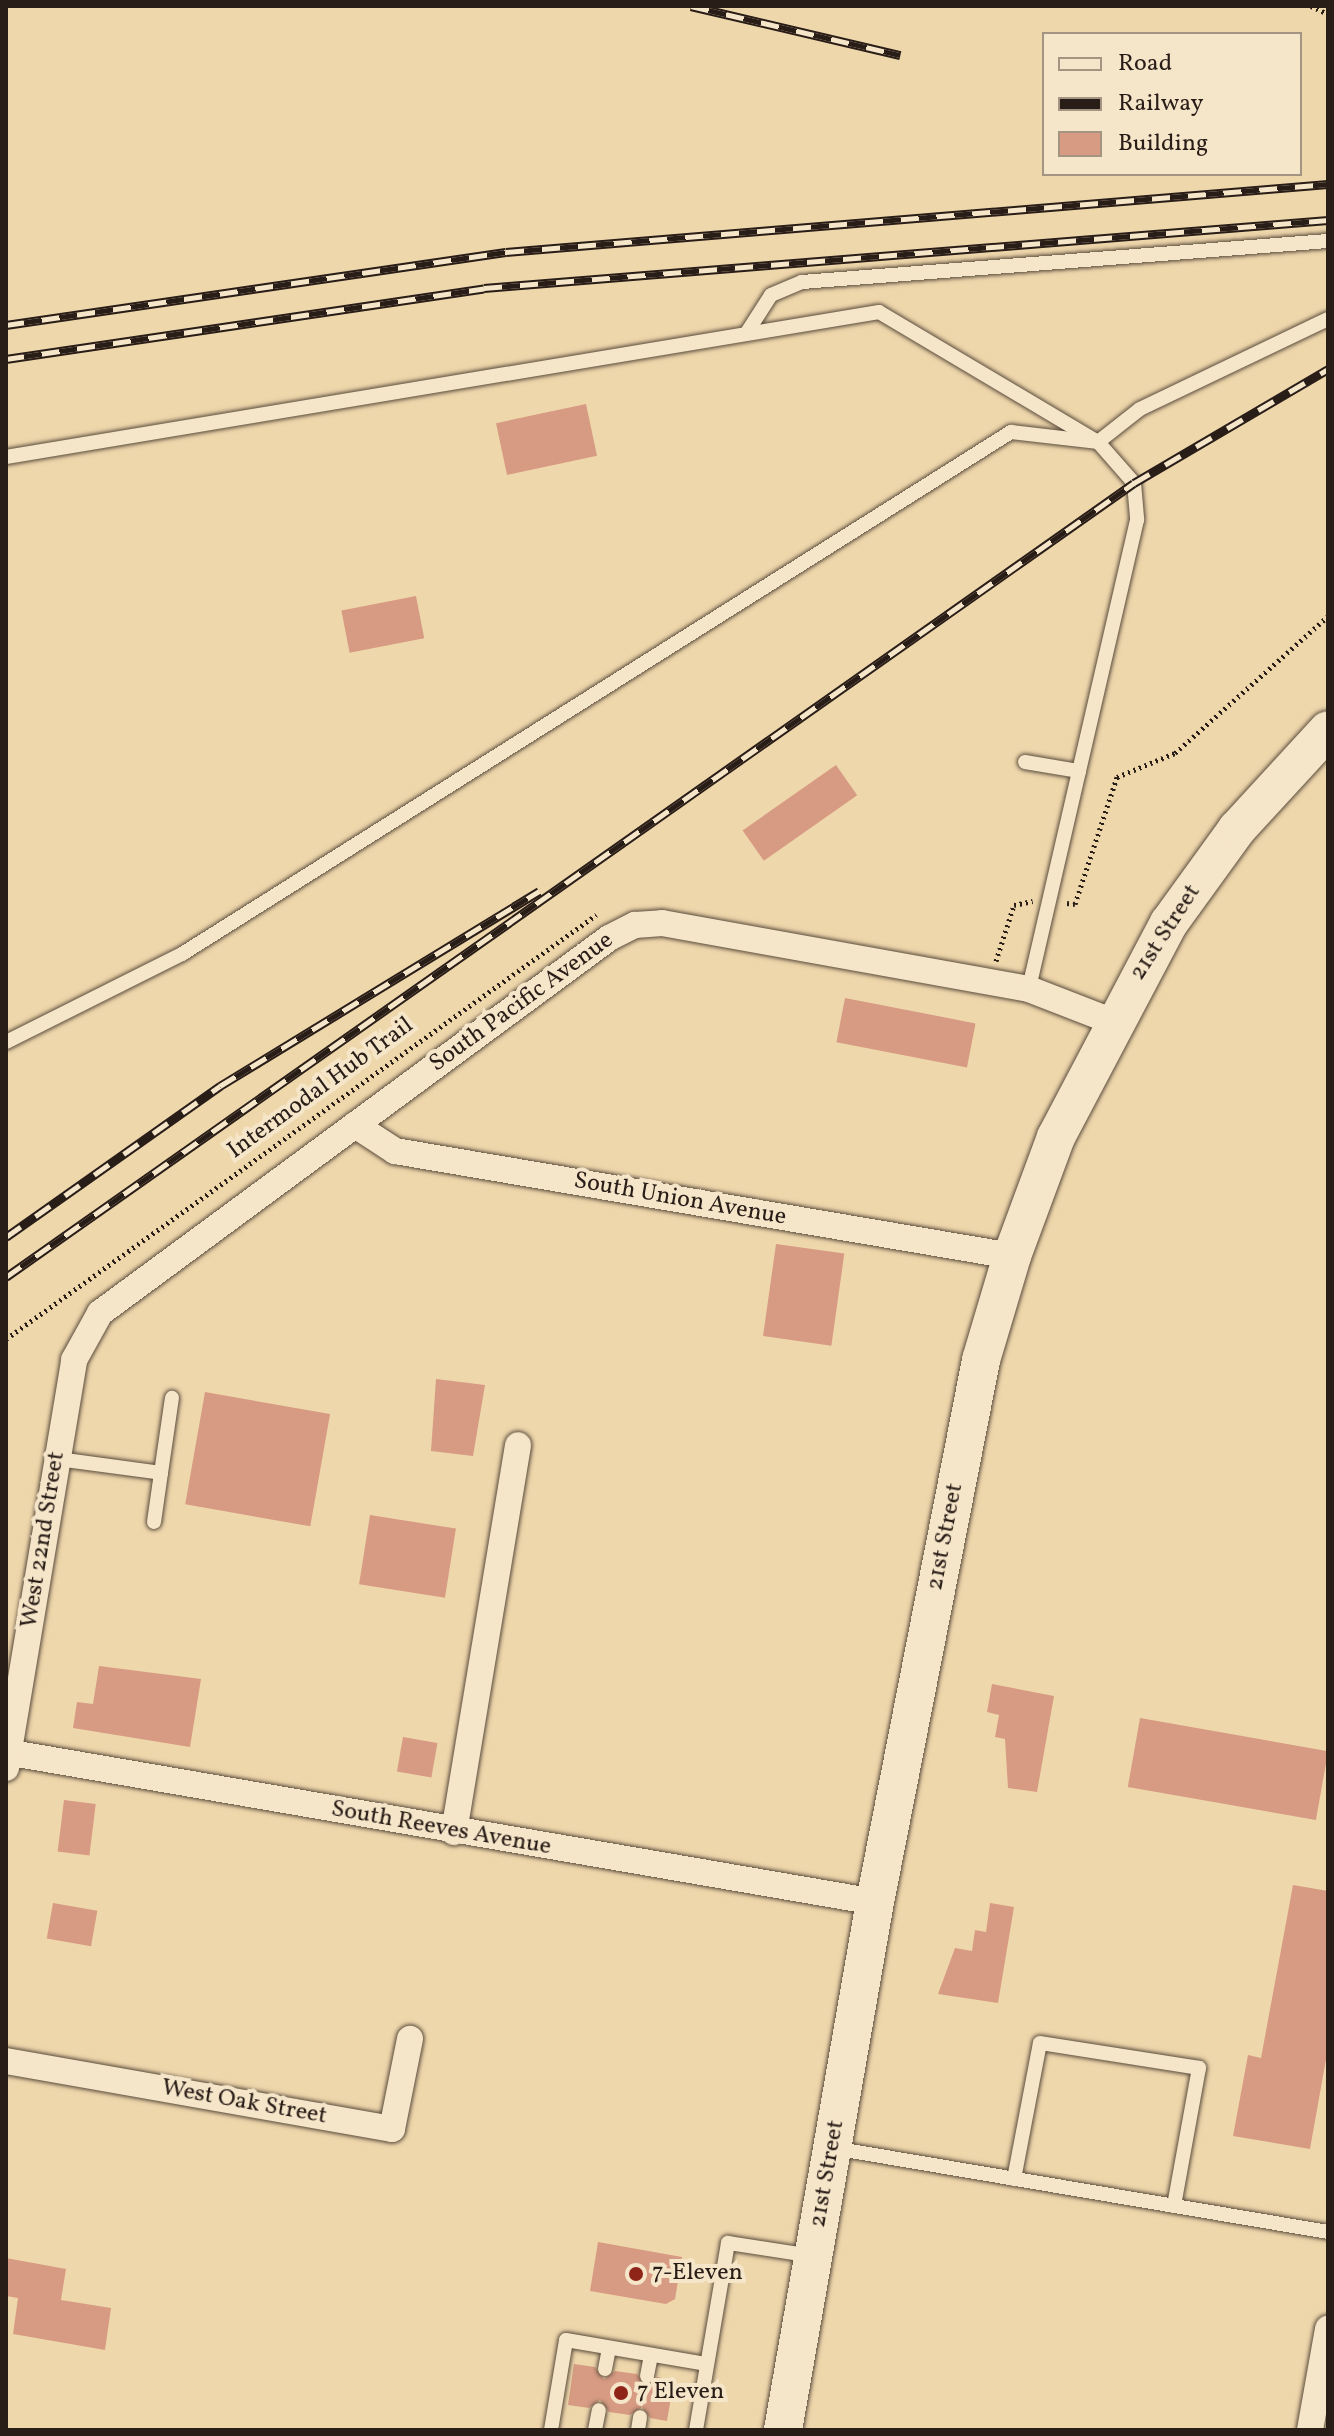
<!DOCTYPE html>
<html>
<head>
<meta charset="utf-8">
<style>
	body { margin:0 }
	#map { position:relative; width:1334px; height:2436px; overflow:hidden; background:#efd7ac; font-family:Vollkorn,serif }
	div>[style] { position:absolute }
	.building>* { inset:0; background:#d79b83; transform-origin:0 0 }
	.path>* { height:5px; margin-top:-2.5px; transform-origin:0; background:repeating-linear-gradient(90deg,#291d18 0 2px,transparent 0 6px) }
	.roads { filter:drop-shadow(0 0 2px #5a4c3d) drop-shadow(0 0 2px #5a4c3d) }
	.service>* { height:14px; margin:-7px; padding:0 7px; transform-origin:7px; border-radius:7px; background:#f5e5c9 }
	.minor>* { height:26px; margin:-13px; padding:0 13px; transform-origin:13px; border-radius:13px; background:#f5e5c9 }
	.secondary>* { height:38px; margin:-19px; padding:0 19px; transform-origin:19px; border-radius:19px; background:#f5e5c9 }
	.rail>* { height:9px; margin-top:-4.5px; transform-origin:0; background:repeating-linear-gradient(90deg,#f5e5c9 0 18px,#291d18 0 36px); box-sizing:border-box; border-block:2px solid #291d18 }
	.dots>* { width:22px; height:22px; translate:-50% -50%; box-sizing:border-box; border:4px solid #f5e5c9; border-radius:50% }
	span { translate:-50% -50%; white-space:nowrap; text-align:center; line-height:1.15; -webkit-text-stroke:8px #f5e5c9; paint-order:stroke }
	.street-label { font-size:24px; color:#291d18 }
	.poi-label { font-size:24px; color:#291d18 }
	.left { translate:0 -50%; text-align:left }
	.frame { position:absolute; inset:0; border:8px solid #291d18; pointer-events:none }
	.legend { position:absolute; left:1042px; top:32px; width:260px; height:144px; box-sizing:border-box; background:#f5e5c9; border:2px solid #a39582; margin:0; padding:10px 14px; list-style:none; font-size:24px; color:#291d18 }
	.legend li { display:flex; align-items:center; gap:16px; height:40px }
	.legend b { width:40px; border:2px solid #a39582 }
</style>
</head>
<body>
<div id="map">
	<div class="building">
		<i style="left:586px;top:404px;width:53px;height:92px;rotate:78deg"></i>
		<i style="left:416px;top:596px;width:43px;height:76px;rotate:79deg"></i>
		<i style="left:836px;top:765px;width:37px;height:114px;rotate:55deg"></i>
		<i style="left:845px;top:998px;width:133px;height:45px;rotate:11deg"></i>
		<i style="left:776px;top:1244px;width:69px;height:93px;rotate:8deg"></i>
		<i style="clip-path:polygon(436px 1379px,485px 1385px,473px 1456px,431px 1451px)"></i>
		<i style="left:205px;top:1392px;width:127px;height:114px;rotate:10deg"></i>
		<i style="left:370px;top:1515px;width:87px;height:70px;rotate:9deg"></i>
		<i style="clip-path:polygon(99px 1666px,201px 1679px,190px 1747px,73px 1728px,77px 1702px,93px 1704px)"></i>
		<i style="clip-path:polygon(992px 1684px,1054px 1696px,1037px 1792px,1008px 1788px,1005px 1739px,995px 1737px,999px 1715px,987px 1712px)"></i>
		<i style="left:1140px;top:1718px;width:191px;height:70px;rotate:10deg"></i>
		<i style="left:403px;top:1737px;width:35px;height:35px;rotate:10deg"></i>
		<i style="left:64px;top:1800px;width:32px;height:52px;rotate:7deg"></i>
		<i style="clip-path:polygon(1293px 1885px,1328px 1891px,1328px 2048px,1310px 2149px,1233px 2136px,1248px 2055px,1261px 2058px)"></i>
		<i style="left:53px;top:1903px;width:45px;height:36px;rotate:10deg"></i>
		<i style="clip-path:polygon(990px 1903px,1014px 1907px,998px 2003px,938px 1994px,955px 1948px,972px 1951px,975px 1930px,986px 1932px)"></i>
		<i style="clip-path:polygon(598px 2242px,682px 2257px,675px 2299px,666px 2304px,590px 2291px)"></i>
		<i style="clip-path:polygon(6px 2258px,66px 2269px,61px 2300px,111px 2308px,105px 2350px,13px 2334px,18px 2298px,6px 2296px)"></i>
		<i style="clip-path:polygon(574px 2364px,595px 2367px,604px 2379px,615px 2371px,637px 2374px,646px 2386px,657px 2377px,674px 2380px,667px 2421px,650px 2418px,642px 2407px,630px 2415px,609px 2412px,600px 2400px,589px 2408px,568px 2405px)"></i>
	</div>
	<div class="path">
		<i style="left:1311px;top:6px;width:19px;rotate:25deg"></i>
		<i style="left:1067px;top:903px;width:8px;rotate:7deg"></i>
		<i style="left:1075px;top:904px;width:134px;rotate:-71.7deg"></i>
		<i style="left:1117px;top:777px;width:63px;rotate:-22.5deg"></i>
		<i style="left:1175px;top:753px;width:205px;rotate:-41.8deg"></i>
		<i style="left:996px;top:961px;width:59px;rotate:-72.2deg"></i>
		<i style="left:1014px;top:905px;width:19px;rotate:-12deg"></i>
		<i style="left:6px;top:1339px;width:727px;rotate:-35.7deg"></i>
	</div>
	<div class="roads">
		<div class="service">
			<i style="left:746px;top:334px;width:46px;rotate:-57.3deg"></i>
			<i style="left:771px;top:295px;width:34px;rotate:-23deg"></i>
			<i style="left:802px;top:282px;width:528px;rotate:-4.46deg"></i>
			<i style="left:6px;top:457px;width:885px;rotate:-9.43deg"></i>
			<i style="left:879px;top:312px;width:255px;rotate:30.7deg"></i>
			<i style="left:1098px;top:442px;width:55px;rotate:48.7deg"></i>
			<i style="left:1134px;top:483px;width:37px;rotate:85deg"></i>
			<i style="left:1137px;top:520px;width:481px;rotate:103deg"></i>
			<i style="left:1025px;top:762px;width:55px;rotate:9.5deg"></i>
			<i style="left:6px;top:1042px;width:197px;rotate:-26.6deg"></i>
			<i style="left:182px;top:954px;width:980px;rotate:-32.2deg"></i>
			<i style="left:1011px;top:432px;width:88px;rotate:6.6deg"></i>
			<i style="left:1098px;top:442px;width:53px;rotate:-38.2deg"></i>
			<i style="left:1140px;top:409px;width:208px;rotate:-25.6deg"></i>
			<i style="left:58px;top:1459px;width:104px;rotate:7.7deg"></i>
			<i style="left:161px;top:1473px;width:76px;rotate:-81.7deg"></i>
			<i style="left:154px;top:1522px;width:49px;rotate:-81.9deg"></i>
			<i style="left:833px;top:2148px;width:502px;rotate:9.63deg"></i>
			<i style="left:1014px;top:2179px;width:138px;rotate:-79.2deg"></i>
			<i style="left:1040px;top:2043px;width:161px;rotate:8.9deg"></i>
			<i style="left:1199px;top:2068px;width:140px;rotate:100.3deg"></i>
			<i style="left:605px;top:2369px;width:21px;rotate:-79deg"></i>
			<i style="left:647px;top:2376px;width:21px;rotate:-79deg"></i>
			<i style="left:551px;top:2430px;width:91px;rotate:-80.5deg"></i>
			<i style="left:566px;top:2340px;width:143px;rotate:9.7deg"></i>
			<i style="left:595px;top:2430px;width:20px;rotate:-79deg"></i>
			<i style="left:638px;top:2430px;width:13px;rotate:-81deg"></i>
			<i style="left:696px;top:2430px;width:190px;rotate:-80.3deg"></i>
			<i style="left:728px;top:2243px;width:86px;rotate:8.7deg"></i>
		</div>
		<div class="minor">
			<i style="left:355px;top:1125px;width:48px;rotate:33deg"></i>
			<i style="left:395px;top:1151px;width:626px;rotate:9.66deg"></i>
			<i style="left:6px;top:1752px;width:882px;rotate:9.79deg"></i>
			<i style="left:6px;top:1768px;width:414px;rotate:-80.5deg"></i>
			<i style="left:74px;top:1360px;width:54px;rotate:-61deg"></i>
			<i style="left:100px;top:1313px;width:632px;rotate:-36.38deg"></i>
			<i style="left:609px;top:938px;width:29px;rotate:-27deg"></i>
			<i style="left:635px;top:925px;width:27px;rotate:-4deg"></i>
			<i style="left:662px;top:923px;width:373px;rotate:10.2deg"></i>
			<i style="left:1029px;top:989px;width:88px;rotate:21.3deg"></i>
			<i style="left:454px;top:1832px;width:392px;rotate:-80.6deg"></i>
			<i style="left:6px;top:2061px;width:392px;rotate:10deg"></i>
			<i style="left:392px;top:2129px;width:92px;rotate:-78.7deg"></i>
			<i style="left:1310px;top:2430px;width:103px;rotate:-79.9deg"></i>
		</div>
		<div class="secondary">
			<i style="left:783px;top:2430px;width:536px;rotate:-80.12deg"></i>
			<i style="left:875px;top:1902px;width:552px;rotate:-78.93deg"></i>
			<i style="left:981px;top:1360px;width:109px;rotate:-73.4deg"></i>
			<i style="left:1012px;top:1256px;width:127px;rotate:-69.7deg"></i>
			<i style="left:1056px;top:1137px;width:242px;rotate:-62.2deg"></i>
			<i style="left:1169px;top:923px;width:116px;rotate:-54.1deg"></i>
			<i style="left:1237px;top:829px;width:134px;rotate:-47.4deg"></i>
		</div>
	</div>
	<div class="rail">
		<i style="left:691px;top:6px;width:215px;rotate:13.2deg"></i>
		<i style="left:6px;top:325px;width:505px;rotate:-8.31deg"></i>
		<i style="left:506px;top:252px;width:825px;rotate:-4.73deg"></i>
		<i style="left:6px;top:359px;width:483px;rotate:-8.4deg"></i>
		<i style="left:484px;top:288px;width:847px;rotate:-4.61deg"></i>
		<i style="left:6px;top:1237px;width:262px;rotate:-35.2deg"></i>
		<i style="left:220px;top:1086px;width:374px;rotate:-31.4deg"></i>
		<i style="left:6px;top:1277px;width:1379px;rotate:-35.14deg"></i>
		<i style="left:1134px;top:483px;width:225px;rotate:-30.4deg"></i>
	</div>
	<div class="dots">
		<i style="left:636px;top:2274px;background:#8f2418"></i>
		<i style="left:621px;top:2393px;background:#8f2418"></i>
	</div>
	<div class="street-label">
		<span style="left:1166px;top:933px;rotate:-57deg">21st Street</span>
		<span style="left:522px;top:1003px;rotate:-36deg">South Pacific Avenue</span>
		<span style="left:321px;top:1089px;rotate:-36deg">Intermodal Hub Trail</span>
		<span style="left:680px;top:1200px;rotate:10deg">South Union Avenue</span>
		<span style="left:946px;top:1537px;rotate:-79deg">21st Street</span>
		<span style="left:44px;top:1540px;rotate:-81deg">West 22nd Street</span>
		<span style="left:441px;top:1829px;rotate:10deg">South Reeves Avenue</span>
		<span style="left:244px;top:2103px;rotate:10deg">West Oak Street</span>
		<span style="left:828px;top:2174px;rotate:-80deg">21st Street</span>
	</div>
	<div class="poi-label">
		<span class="left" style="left:652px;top:2274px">7-Eleven</span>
		<span class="left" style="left:637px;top:2393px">7 Eleven</span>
	</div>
	<div class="frame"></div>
	<ul class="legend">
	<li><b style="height:10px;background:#f5e5c9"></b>Road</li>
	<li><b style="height:10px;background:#291d18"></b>Railway</li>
	<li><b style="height:22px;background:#d79b83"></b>Building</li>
	</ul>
</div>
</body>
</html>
